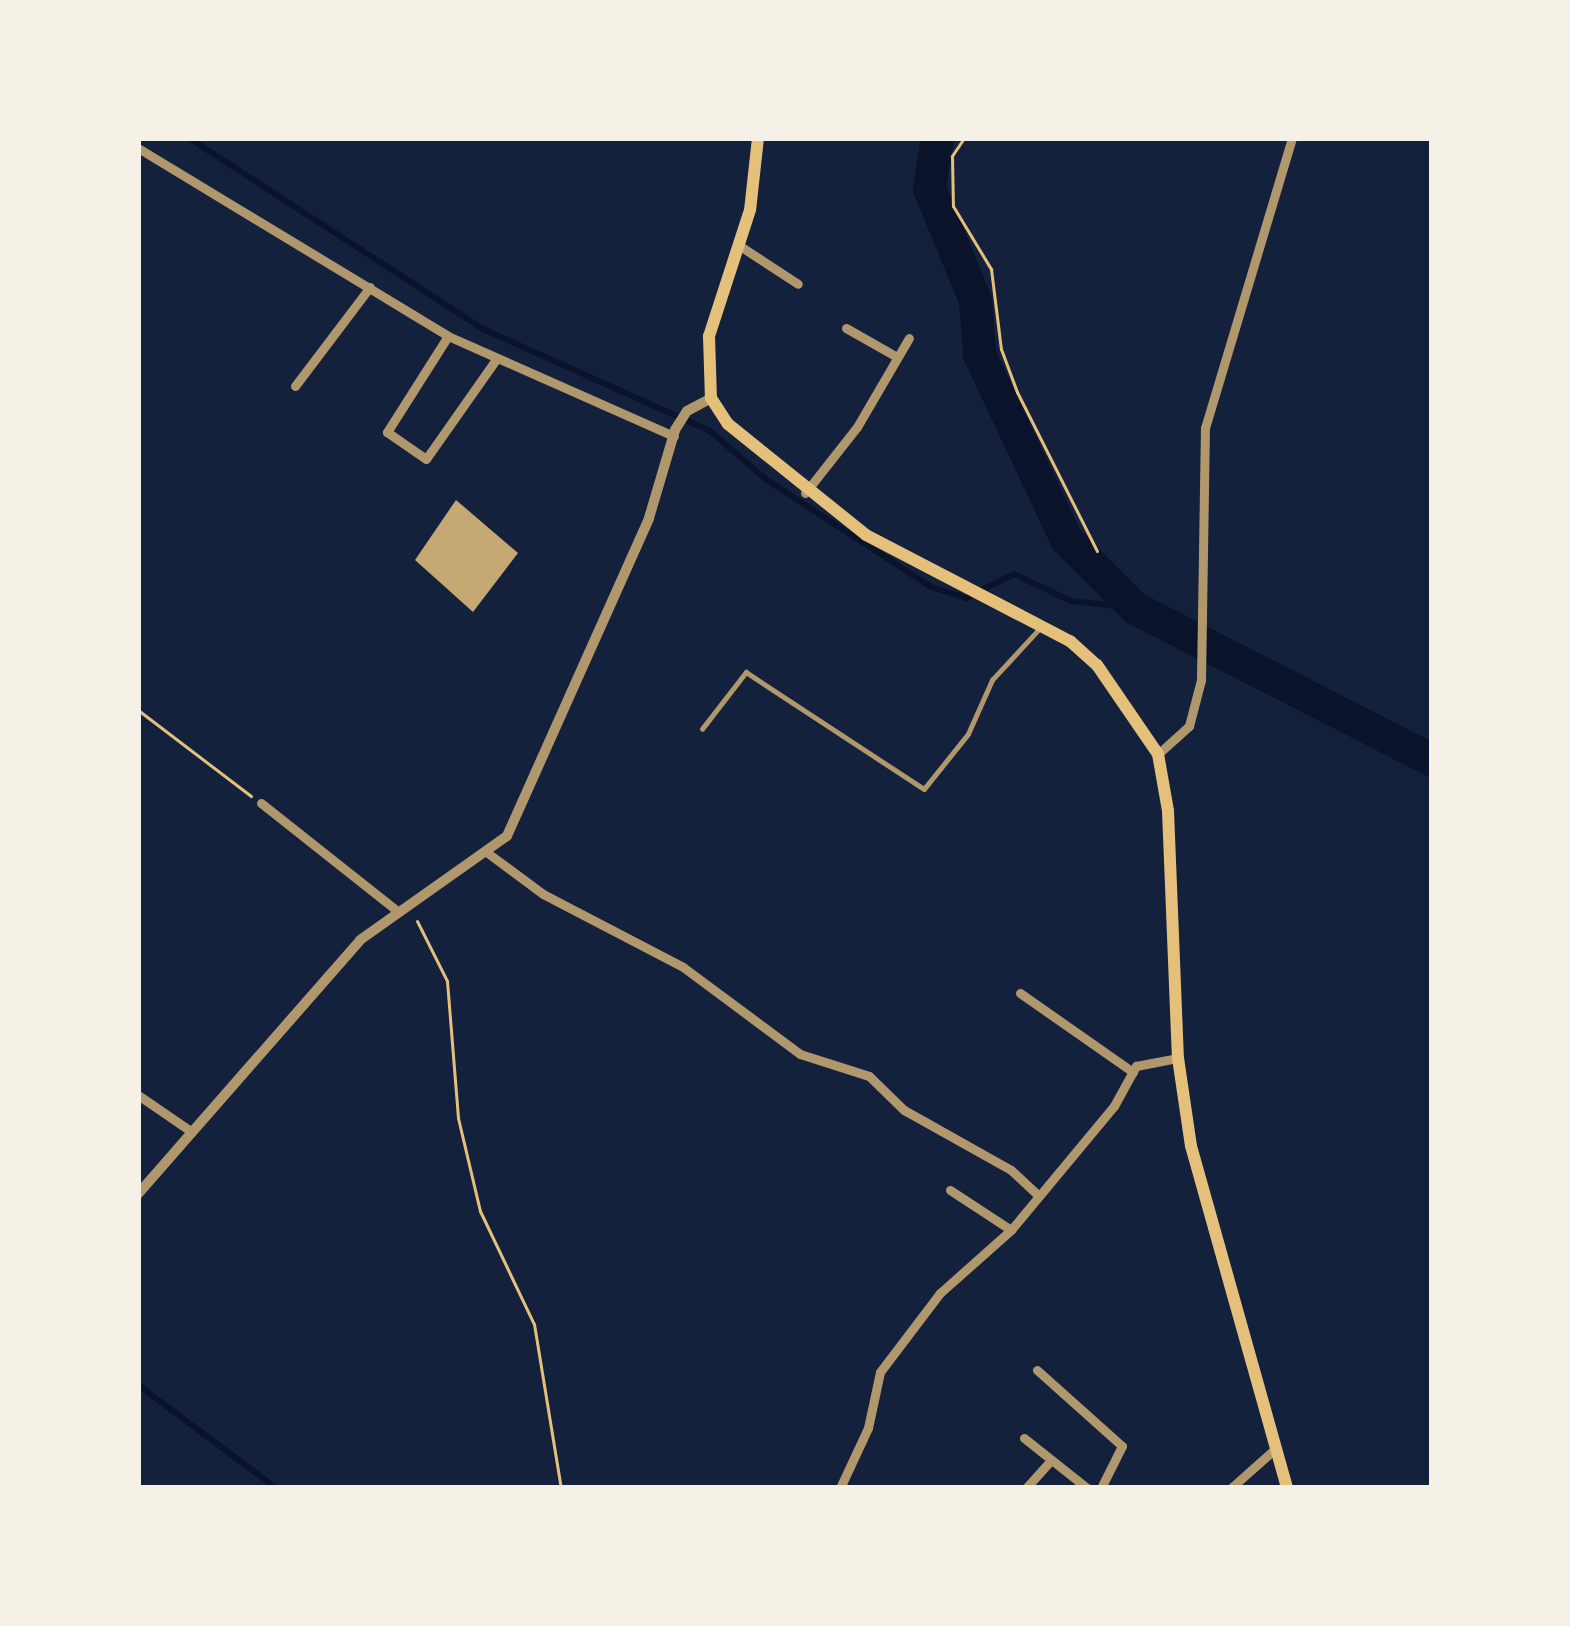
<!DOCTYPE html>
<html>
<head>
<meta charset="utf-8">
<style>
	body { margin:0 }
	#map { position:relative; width:1570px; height:1626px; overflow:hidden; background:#14213d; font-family:Rubik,sans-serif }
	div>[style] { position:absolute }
	.stream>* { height:6px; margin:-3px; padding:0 3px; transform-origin:3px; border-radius:3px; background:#0b132b }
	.river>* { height:33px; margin:-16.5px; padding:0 16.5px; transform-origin:16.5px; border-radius:16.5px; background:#0b132b }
	.building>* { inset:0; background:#c6a872 }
	.path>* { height:3px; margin:-1.5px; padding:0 1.5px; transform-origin:1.5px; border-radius:1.5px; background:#e5c07b }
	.service>* { height:4.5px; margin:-2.25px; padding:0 2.25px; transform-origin:2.25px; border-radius:2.25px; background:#b1986c }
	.minor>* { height:9px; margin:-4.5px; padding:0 4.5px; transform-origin:4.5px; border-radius:4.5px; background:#b1986c }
	.tertiary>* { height:10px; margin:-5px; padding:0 5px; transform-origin:5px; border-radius:5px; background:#b1986c }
	.secondary>* { height:12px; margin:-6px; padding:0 6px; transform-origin:6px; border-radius:6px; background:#e5c07b }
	span { translate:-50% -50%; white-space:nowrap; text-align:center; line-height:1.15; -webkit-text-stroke:9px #f6f1e7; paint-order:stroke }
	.frame { position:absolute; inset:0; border:141px solid #f6f1e7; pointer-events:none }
</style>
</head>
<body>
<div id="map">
	<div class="stream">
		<i style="left:189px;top:138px;width:351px;rotate:33deg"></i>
		<i style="left:483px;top:329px;width:249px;rotate:24.2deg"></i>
		<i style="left:710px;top:431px;width:75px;rotate:40.7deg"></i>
		<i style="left:767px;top:480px;width:196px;rotate:33.1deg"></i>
		<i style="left:931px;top:587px;width:37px;rotate:17deg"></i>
		<i style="left:966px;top:598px;width:54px;rotate:-26.6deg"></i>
		<i style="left:1014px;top:574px;width:63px;rotate:25.3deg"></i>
		<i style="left:1071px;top:601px;width:64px;rotate:6.2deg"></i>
		<i style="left:138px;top:1385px;width:172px;rotate:36.7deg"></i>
	</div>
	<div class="river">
		<i style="left:937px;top:138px;width:51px;rotate:99.1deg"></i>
		<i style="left:929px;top:188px;width:121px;rotate:67.7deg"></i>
		<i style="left:975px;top:300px;width:54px;rotate:85.8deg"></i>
		<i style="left:979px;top:354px;width:204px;rotate:64.8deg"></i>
		<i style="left:1066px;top:539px;width:98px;rotate:45deg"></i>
		<i style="left:1135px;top:608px;width:334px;rotate:27.1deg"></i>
	</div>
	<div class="building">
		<i style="clip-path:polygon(456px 500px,518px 553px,473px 612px,415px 560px)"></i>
	</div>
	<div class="path">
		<i style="left:964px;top:138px;width:22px;rotate:124deg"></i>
		<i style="left:952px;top:156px;width:50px;rotate:88.9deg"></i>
		<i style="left:953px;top:206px;width:74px;rotate:58.9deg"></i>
		<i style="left:991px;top:269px;width:81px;rotate:82.9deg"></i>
		<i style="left:1001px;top:349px;width:46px;rotate:69.6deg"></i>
		<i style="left:1017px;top:392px;width:178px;rotate:63.3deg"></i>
		<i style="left:138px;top:710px;width:142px;rotate:37.3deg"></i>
		<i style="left:417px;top:921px;width:67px;rotate:63.4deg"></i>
		<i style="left:447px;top:981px;width:137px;rotate:85.4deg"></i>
		<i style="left:458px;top:1118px;width:96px;rotate:76.7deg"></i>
		<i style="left:480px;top:1211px;width:125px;rotate:64.5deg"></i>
		<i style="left:534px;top:1324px;width:166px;rotate:80.7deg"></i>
	</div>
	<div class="service">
		<i style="left:702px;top:729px;width:72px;rotate:-52.3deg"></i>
		<i style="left:746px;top:672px;width:213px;rotate:33.3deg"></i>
		<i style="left:924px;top:789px;width:70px;rotate:-51.3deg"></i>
		<i style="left:968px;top:734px;width:59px;rotate:-66deg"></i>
		<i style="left:992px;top:680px;width:71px;rotate:-47.3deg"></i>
	</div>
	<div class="minor">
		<i style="left:138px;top:148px;width:363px;rotate:31.2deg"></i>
		<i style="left:448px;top:336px;width:247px;rotate:23.9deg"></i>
		<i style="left:740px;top:246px;width:69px;rotate:33.2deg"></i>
		<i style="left:846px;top:328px;width:59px;rotate:29.6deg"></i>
		<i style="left:448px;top:336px;width:114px;rotate:122.4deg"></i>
		<i style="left:387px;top:432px;width:47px;rotate:34.7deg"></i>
		<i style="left:426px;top:459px;width:123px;rotate:-54.9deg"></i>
		<i style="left:295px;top:386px;width:124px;rotate:-52.9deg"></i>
		<i style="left:805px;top:493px;width:84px;rotate:-51.8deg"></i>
		<i style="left:857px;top:427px;width:103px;rotate:-59.7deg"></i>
		<i style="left:1158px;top:754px;width:42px;rotate:-42.1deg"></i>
		<i style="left:1189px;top:726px;width:48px;rotate:-75.4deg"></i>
		<i style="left:1201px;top:680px;width:252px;rotate:-89.1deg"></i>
		<i style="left:1205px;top:428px;width:303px;rotate:-73.3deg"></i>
		<i style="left:261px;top:803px;width:172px;rotate:38.4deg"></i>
		<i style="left:489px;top:854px;width:67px;rotate:36.5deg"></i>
		<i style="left:543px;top:894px;width:158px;rotate:27.5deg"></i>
		<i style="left:683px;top:967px;width:146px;rotate:36.6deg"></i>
		<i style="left:800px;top:1054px;width:72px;rotate:17.7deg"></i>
		<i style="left:869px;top:1076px;width:49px;rotate:44.2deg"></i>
		<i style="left:904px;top:1110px;width:123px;rotate:29.3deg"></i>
		<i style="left:1011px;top:1170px;width:38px;rotate:43deg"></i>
		<i style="left:1020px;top:993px;width:138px;rotate:35deg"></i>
		<i style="left:138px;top:1095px;width:65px;rotate:34.4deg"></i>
		<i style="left:950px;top:1190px;width:73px;rotate:33.3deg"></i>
		<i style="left:1037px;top:1370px;width:114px;rotate:41.8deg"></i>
		<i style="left:1122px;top:1446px;width:47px;rotate:116.6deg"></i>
		<i style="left:1024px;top:1438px;width:80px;rotate:38.4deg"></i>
		<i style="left:840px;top:1488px;width:66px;rotate:-65deg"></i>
		<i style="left:868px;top:1428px;width:57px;rotate:-77.9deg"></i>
		<i style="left:880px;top:1372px;width:99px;rotate:-52.8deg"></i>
		<i style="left:940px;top:1293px;width:95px;rotate:-41.6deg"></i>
		<i style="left:1011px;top:1230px;width:161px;rotate:-50.3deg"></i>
		<i style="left:1114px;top:1106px;width:46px;rotate:-61.2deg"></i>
		<i style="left:1136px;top:1066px;width:43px;rotate:-10.8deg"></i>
		<i style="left:1026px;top:1488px;width:36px;rotate:-48deg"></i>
		<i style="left:1231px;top:1488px;width:59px;rotate:-41.6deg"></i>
	</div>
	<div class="tertiary">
		<i style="left:138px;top:1194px;width:337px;rotate:-48.8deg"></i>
		<i style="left:360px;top:940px;width:180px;rotate:-35.3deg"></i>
		<i style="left:507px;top:836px;width:348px;rotate:-65.9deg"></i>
		<i style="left:649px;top:518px;width:92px;rotate:-73.5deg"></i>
		<i style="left:675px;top:430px;width:22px;rotate:-58deg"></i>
		<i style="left:687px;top:411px;width:27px;rotate:-28deg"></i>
	</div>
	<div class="secondary">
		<i style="left:758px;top:138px;width:72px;rotate:96.3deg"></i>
		<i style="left:750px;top:210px;width:133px;rotate:108deg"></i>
		<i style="left:709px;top:336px;width:62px;rotate:88.2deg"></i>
		<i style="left:711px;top:398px;width:31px;rotate:57deg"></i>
		<i style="left:728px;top:424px;width:177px;rotate:38.8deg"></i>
		<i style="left:866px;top:535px;width:230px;rotate:27.5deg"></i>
		<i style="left:1070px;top:641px;width:36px;rotate:42deg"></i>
		<i style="left:1097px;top:665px;width:108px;rotate:55.6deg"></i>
		<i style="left:1158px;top:754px;width:58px;rotate:80deg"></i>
		<i style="left:1168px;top:811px;width:247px;rotate:87.7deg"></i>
		<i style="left:1178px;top:1058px;width:89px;rotate:81.6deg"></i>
		<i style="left:1191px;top:1146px;width:355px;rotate:74.3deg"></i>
	</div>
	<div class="frame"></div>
</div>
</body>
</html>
